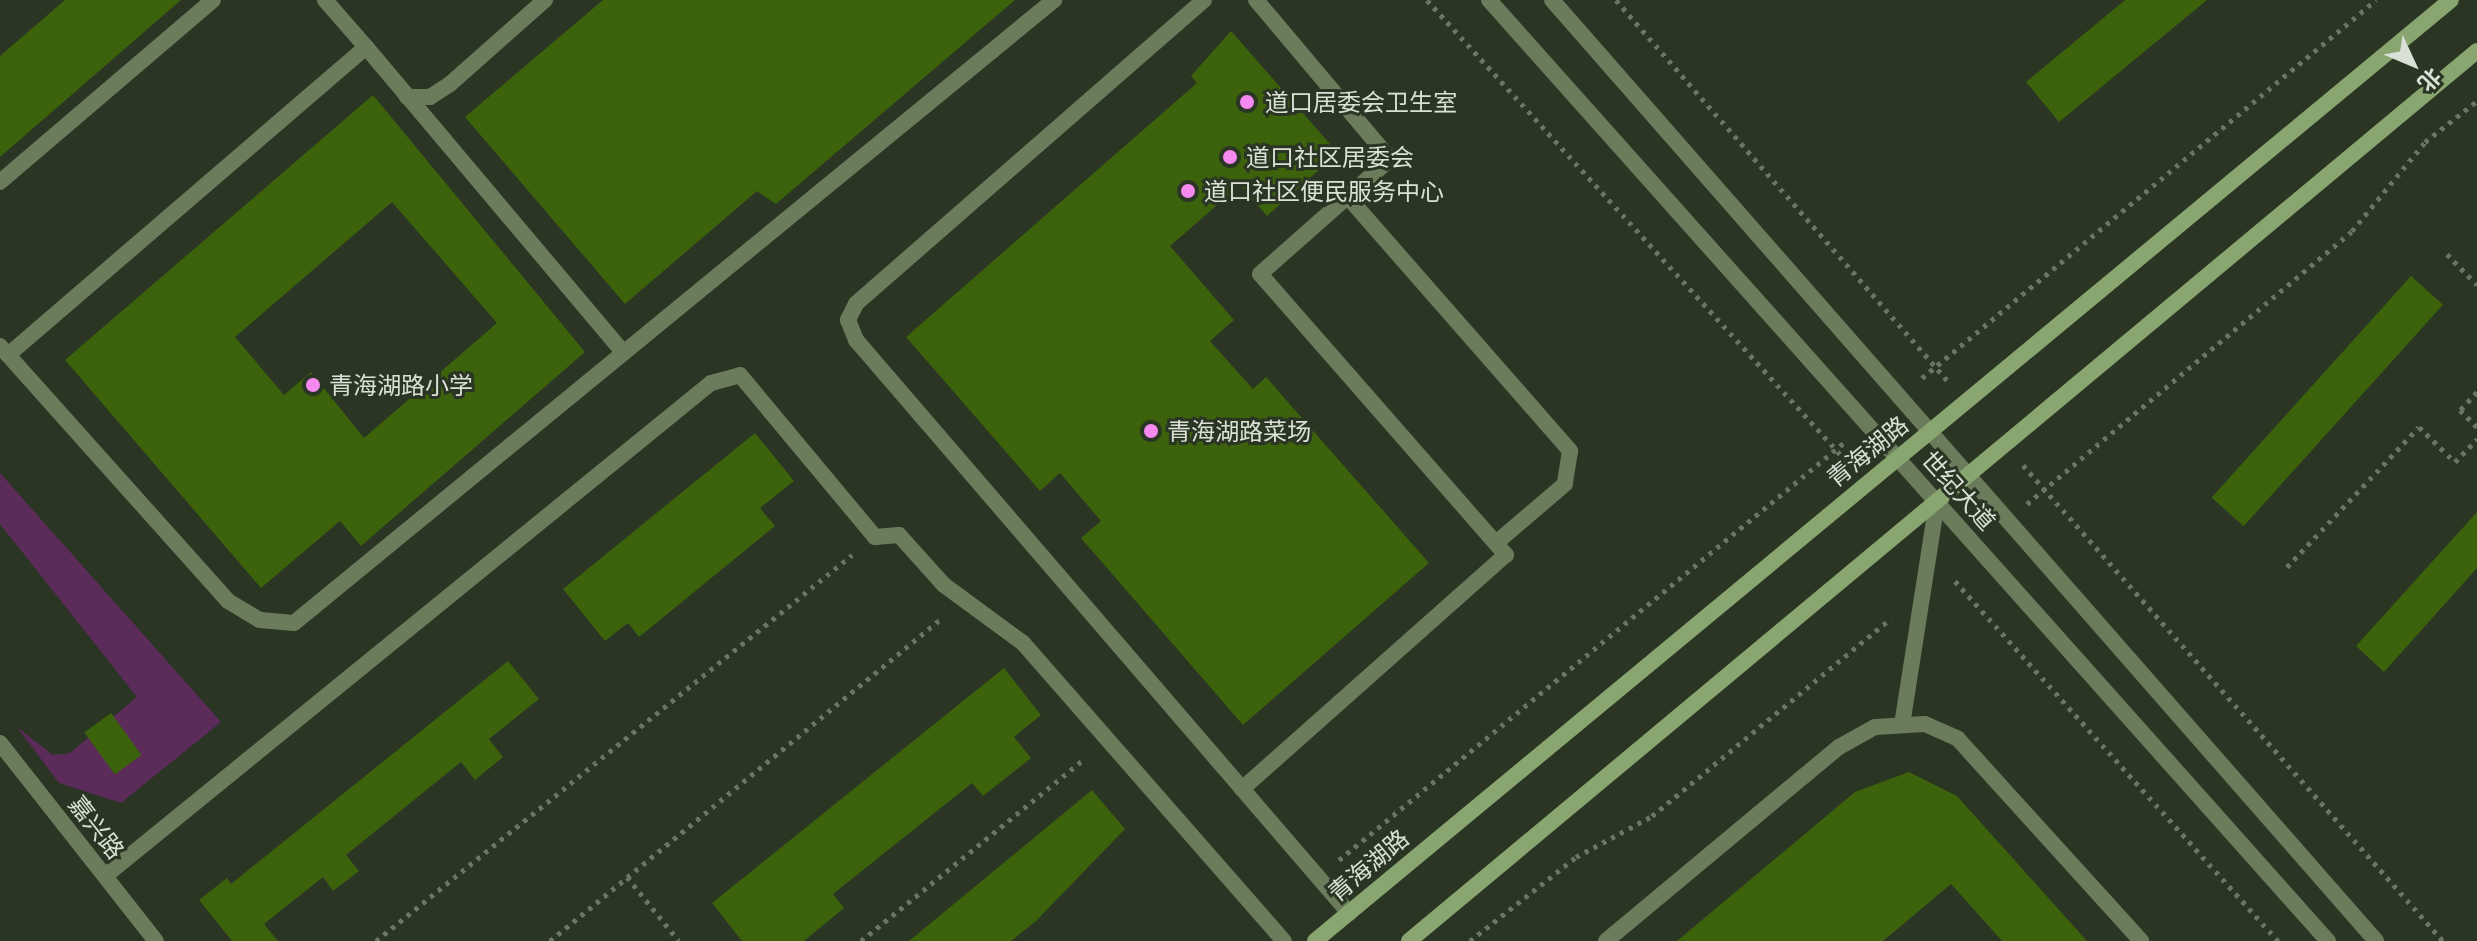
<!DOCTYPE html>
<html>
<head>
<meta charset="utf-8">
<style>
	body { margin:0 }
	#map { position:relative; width:2477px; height:941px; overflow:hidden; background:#2b3524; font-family:Barlow,"Noto Sans SC",sans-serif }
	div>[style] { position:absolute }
	.green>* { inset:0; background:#5b2b59 }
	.building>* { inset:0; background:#3c620c; transform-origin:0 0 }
	.path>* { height:5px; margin-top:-2.5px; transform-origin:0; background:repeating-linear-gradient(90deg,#6b7465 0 4px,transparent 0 10px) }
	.service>* { height:16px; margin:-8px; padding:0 8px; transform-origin:8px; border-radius:8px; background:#6a7c5b }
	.minor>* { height:16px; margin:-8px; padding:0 8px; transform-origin:8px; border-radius:8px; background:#6a7c5b }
	.tertiary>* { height:16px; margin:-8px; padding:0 8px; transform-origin:8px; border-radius:8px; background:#6a7c5b }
	.secondary>* { height:16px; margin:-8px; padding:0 8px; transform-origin:8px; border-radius:8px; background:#89a671 }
	.dots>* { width:22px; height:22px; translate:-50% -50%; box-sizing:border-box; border:4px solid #2b3524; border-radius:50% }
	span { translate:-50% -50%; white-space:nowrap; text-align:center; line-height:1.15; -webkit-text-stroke:6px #2b3524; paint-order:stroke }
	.poi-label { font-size:24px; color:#d9e0d5 }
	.left { translate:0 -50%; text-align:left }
	.street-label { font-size:24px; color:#d9e0d5 }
	.north { position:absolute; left:2373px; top:24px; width:80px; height:80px; -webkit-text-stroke:6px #2b3524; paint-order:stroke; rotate:134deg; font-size:22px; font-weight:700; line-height:32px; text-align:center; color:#d9e0d5 }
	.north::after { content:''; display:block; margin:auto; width:28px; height:36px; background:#d9e0d5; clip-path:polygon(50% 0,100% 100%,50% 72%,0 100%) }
</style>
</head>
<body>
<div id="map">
	<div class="green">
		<i style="clip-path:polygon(0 473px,221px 722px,121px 803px,59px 783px,17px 727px,53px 755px,70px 753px,137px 697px,0 524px)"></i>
	</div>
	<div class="building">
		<i style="clip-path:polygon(65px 0,181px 0,0 157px,0 56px)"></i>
		<i style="clip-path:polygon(603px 0,1015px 0,776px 204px,757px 191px,625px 304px,465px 117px)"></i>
		<i style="clip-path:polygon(2125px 0,2207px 0,2059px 122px,2026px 82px)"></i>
		<i style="clip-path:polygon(1231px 31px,1338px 153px,1267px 216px,1240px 185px,1170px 246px,1234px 320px,1210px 341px,1253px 389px,1266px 377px,1429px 563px,1243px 725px,1081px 538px,1101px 521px,1060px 473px,1040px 491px,906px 337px,1197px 83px,1191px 76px)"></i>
		<i style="clip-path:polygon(evenodd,373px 95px,585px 352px,361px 546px,340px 521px,261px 588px,65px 360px,373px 95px,392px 202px,497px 323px,364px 438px,311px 372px,284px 395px,235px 337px,392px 202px)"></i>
		<i style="left:2411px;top:276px;width:43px;height:298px;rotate:42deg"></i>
		<i style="clip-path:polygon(755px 433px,794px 481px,760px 508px,775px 526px,639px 637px,628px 623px,605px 641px,563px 589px)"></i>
		<i style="clip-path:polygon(2477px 512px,2477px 568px,2384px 672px,2356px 646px)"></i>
		<i style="clip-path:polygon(508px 661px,539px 699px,489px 739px,503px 757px,475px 780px,461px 762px,346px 855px,359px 871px,333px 891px,323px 877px,264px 924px,278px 941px,232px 941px,199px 900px,227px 878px,231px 884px)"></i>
		<i style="clip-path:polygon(1004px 668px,1041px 715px,1014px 737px,1031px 758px,983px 796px,972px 783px,833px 894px,844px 908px,804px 941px,742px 941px,712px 903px)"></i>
		<i style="left:111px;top:713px;width:52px;height:33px;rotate:54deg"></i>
		<i style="clip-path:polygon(1909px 772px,1957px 796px,2087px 941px,2002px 941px,1951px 884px,1883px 941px,1677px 941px,1855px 792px)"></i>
		<i style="clip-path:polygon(1092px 790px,1125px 829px,1036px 921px,1011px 941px,909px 941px)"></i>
	</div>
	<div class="path">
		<i style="left:1427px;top:0;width:627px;rotate:47.71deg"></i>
		<i style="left:1616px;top:0;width:504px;rotate:48.94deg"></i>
		<i style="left:2447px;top:254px;width:43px;rotate:45.9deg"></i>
		<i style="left:1922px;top:378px;width:591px;rotate:-39.78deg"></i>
		<i style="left:2477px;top:392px;width:25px;rotate:133deg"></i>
		<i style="left:2460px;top:410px;width:24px;rotate:45deg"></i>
		<i style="left:2023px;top:465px;width:635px;rotate:48.58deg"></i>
		<i style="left:2027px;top:504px;width:424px;rotate:-40deg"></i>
		<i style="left:2352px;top:231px;width:115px;rotate:-50.6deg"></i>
		<i style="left:2425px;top:142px;width:66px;rotate:-38.3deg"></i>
		<i style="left:2287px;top:567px;width:192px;rotate:-46.7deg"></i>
		<i style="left:2419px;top:427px;width:50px;rotate:44.2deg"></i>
		<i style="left:2455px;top:462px;width:32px;rotate:-46deg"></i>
		<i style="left:1955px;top:581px;width:484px;rotate:48.1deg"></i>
		<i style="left:1339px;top:860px;width:658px;rotate:-39.57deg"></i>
		<i style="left:627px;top:877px;width:82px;rotate:50.9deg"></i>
		<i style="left:376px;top:941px;width:613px;rotate:-39.04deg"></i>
		<i style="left:550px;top:941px;width:508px;rotate:-39.49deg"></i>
		<i style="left:861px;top:941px;width:289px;rotate:-39.2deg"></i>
		<i style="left:1470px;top:941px;width:135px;rotate:-38.4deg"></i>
		<i style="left:1576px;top:857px;width:86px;rotate:-28.3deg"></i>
		<i style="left:1652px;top:816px;width:310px;rotate:-39.6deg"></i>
	</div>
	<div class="service">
		<i style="left:325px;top:0;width:62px;rotate:48.9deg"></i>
		<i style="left:1204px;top:0;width:462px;rotate:138.9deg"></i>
		<i style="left:856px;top:304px;width:18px;rotate:117deg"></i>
		<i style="left:848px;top:320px;width:22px;rotate:68deg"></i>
		<i style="left:856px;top:340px;width:756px;rotate:49.29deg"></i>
		<i style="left:407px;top:97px;width:23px"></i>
		<i style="left:430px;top:97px;width:24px;rotate:-33deg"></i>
		<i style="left:450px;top:84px;width:127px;rotate:-41.5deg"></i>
		<i style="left:0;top:182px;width:280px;rotate:-40.5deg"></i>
		<i style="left:1347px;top:196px;width:339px;rotate:48.8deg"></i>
		<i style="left:1570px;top:451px;width:33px;rotate:99deg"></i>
		<i style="left:1565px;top:484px;width:91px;rotate:139.5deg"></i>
		<i style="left:0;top:346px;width:342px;rotate:48.2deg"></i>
		<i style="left:228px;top:601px;width:37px;rotate:31deg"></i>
		<i style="left:260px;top:620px;width:34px;rotate:5deg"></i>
		<i style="left:294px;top:623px;width:983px;rotate:-39.34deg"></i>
		<i style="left:8px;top:355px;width:472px;rotate:-40.7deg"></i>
		<i style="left:366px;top:47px;width:400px;rotate:49.9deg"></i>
		<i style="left:1902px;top:725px;width:227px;rotate:-81.1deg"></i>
		<i style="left:1242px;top:789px;width:353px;rotate:-41.6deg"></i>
		<i style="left:1506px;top:555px;width:373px;rotate:-131.2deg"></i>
		<i style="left:1260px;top:274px;width:174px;rotate:-41.5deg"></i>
		<i style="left:1390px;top:159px;width:208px;rotate:-130.1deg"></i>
		<i style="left:105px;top:876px;width:781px;rotate:-39.13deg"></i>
		<i style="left:711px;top:383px;width:30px;rotate:-15deg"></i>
		<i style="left:740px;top:375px;width:211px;rotate:50.2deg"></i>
		<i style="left:875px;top:537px;width:24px;rotate:-5deg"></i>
		<i style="left:899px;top:535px;width:67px;rotate:48deg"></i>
		<i style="left:944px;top:585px;width:98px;rotate:36.3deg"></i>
		<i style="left:1023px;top:643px;width:396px;rotate:48.8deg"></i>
		<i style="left:1606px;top:941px;width:303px;rotate:-39.8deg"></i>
		<i style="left:1839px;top:747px;width:41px;rotate:-29.1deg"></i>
		<i style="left:1875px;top:727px;width:50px;rotate:-3.4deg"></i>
		<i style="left:1925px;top:724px;width:36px;rotate:24deg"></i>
		<i style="left:1958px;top:739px;width:273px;rotate:47.8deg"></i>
	</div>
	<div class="minor">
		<i style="left:0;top:743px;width:252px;rotate:51.8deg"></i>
	</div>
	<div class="tertiary">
		<i style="left:1489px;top:0;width:1261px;rotate:48.28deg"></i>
		<i style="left:1552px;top:0;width:1251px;rotate:48.79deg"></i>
	</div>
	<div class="secondary">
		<i style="left:1315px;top:941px;width:1475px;rotate:-39.64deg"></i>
		<i style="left:1409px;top:941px;width:1390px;rotate:-39.81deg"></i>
	</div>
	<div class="dots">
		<i style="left:1247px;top:102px;background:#f589ef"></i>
		<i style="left:1230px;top:157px;background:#f589ef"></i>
		<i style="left:1188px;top:191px;background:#f589ef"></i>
		<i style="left:313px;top:385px;background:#f589ef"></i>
		<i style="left:1151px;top:431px;background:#f589ef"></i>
	</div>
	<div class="poi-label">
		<span class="left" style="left:1265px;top:102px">道口居委会卫生室</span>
		<span class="left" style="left:1246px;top:157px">道口社区居委会</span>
		<span class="left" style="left:1204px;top:191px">道口社区便民服务中心</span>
		<span class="left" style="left:329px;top:385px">青海湖路小学</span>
		<span class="left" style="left:1167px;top:431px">青海湖路菜场</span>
	</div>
	<div class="street-label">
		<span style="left:1867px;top:451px;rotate:-39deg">青海湖路</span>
		<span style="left:1959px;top:490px;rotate:48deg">世纪大道</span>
		<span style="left:97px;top:827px;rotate:52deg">嘉兴路</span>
		<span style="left:1368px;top:865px;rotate:-40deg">青海湖路</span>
	</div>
	<div class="north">北</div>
</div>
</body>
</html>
